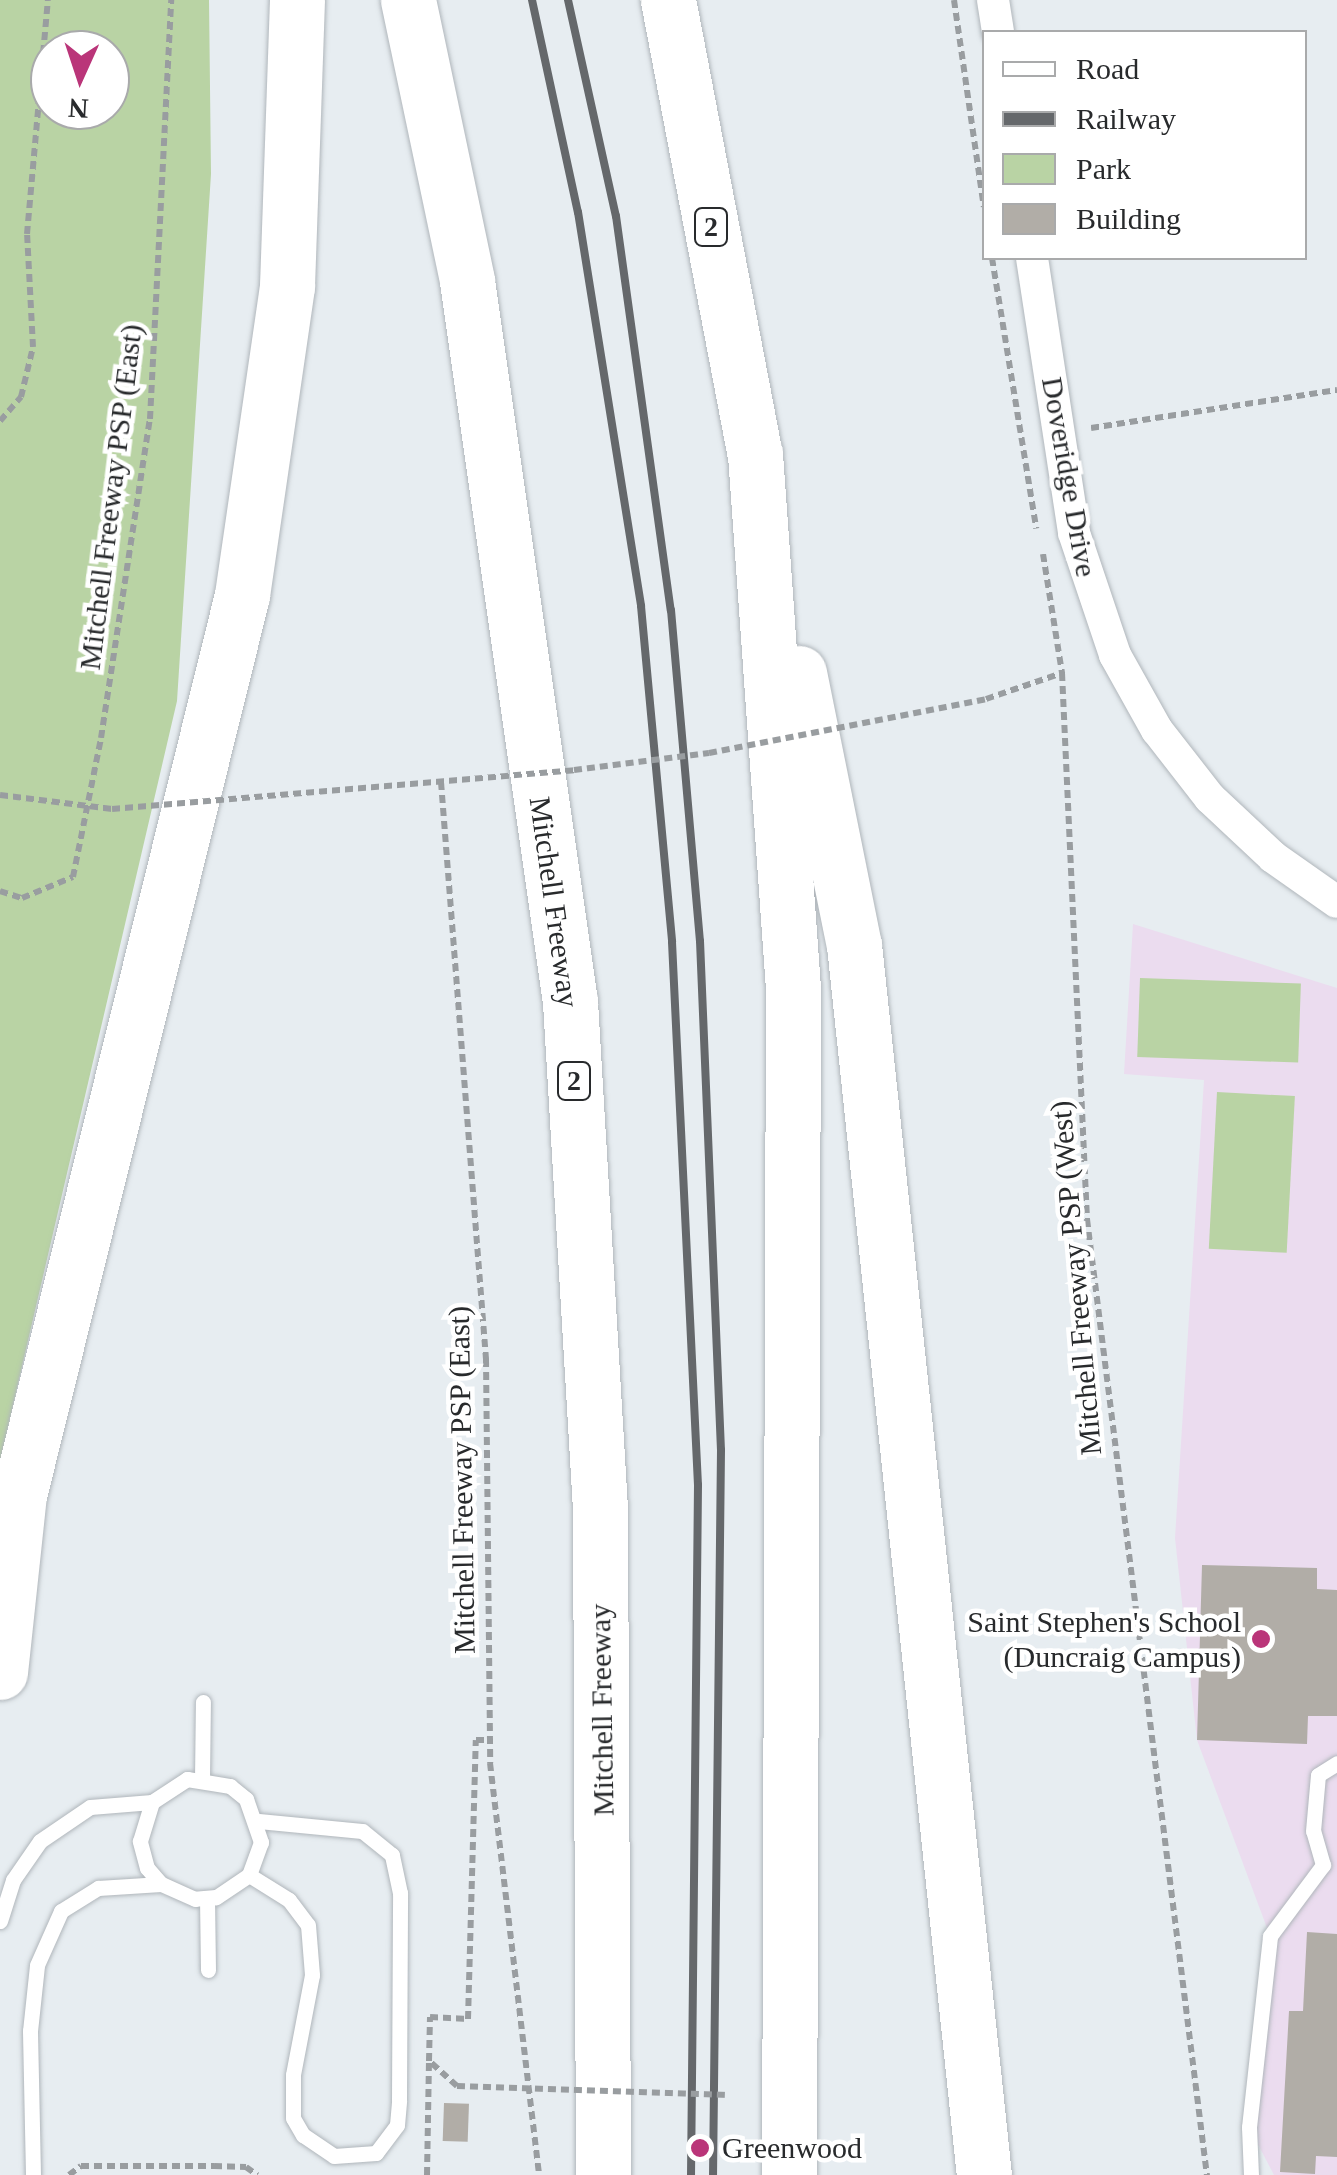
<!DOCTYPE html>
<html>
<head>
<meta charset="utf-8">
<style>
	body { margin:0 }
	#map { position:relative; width:1337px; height:2175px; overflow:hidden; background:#e7edf1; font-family:"Times New Roman",serif }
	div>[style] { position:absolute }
	.education>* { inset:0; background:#ebdcef }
	.green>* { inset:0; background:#b9d3a4; transform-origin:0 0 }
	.building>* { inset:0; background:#b1ada7; transform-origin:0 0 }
	.path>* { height:6px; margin-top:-3px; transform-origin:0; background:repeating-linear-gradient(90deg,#999da0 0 8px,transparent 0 13px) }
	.roads { filter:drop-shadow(0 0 2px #b0b6bb) drop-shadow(0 0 2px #b0b6bb) }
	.service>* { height:15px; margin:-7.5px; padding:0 7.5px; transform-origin:7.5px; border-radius:7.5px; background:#fff }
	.minor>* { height:32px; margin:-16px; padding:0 16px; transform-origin:16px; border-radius:16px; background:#fff }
	.motorway>* { height:55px; margin:-27.5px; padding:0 27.5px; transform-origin:27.5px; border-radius:27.5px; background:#fff }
	.rail>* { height:8px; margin:-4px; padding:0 4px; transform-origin:4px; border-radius:4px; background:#65686b }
	.path-bridge>* { height:6px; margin-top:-3px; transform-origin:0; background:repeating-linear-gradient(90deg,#999da0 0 8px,transparent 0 13px) }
	.dots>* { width:28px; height:28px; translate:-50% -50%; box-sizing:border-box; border:5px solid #fff; border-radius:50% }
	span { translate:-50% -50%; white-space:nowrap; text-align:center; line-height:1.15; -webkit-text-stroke:9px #fff; paint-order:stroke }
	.shield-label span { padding:2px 8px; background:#fff; border:2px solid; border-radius:8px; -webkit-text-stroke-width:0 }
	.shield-label { font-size:28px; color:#282a2c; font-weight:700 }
	.street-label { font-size:30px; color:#282a2c }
	.poi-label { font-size:30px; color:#282a2c }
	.right { translate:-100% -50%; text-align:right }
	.left { translate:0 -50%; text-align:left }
	.legend { position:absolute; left:982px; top:30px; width:325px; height:230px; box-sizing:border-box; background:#fff; border:2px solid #a9aaab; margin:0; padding:12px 18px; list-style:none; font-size:30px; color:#282a2c }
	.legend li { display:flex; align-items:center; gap:20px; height:50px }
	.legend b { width:50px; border:2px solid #a9aaab }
	.north { position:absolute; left:30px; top:30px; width:100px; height:100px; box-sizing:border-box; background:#fff; border:2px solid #a9aaab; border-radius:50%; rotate:183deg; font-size:28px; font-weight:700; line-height:40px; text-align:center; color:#282a2c }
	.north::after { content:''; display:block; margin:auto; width:35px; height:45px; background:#ba3579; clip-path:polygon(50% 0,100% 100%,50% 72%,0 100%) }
</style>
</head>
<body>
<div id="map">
	<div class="education">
		<i style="clip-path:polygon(1133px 924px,1337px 988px,1337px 2175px,1274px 2175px,1249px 2127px,1270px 1936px,1197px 1740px,1175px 1538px,1204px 1080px,1124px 1074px)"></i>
	</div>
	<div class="green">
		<i style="clip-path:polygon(evenodd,0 0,209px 0,211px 174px,177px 701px,0 1461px,0 0,50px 50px,110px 50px,110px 110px,50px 110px,50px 50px)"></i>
		<i style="left:1140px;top:978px;width:161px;height:79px;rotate:2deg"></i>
		<i style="left:1217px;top:1092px;width:78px;height:157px;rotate:3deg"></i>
	</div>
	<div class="building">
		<i style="clip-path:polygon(1202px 1565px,1317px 1568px,1317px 1589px,1337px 1590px,1337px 1716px,1308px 1716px,1307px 1744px,1197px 1740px)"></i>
		<i style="clip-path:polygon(1307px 1932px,1337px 1934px,1337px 2157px,1316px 2156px,1315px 2174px,1280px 2172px,1289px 2011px,1303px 2011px)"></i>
		<i style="left:444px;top:2103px;width:25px;height:38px;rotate:2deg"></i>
	</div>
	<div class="path">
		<i style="left:954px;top:0;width:209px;rotate:81.8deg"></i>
		<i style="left:992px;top:258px;width:274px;rotate:80.7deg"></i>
		<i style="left:0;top:421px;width:32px;rotate:-49deg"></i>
		<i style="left:21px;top:397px;width:51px;rotate:-76.5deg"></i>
		<i style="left:33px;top:347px;width:113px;rotate:-93deg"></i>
		<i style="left:27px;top:234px;width:235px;rotate:-84.9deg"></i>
		<i style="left:1091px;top:428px;width:249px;rotate:-8.8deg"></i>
		<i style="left:1043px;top:554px;width:121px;rotate:80.9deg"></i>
		<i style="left:1062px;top:673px;width:547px;rotate:87.38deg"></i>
		<i style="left:1087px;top:1219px;width:964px;rotate:82.85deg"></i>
		<i style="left:986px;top:699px;width:80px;rotate:-18.9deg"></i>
		<i style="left:441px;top:782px;width:579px;rotate:85.54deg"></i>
		<i style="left:486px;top:1359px;width:404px;rotate:89.4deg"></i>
		<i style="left:490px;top:1763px;width:415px;rotate:83.2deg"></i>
		<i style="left:0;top:891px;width:23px;rotate:18deg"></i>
		<i style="left:22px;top:898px;width:55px;rotate:-22.4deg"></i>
		<i style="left:73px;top:877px;width:142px;rotate:-78.6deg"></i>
		<i style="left:101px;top:738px;width:323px;rotate:-81.3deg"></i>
		<i style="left:150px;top:419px;width:420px;rotate:-87.1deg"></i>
		<i style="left:457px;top:2086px;width:38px;rotate:-138deg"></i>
		<i style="left:429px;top:2061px;width:44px;rotate:-88.7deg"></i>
		<i style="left:430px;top:2017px;width:38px;rotate:3deg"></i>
		<i style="left:468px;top:2019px;width:279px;rotate:-88.4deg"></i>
		<i style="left:476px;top:1740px;width:13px"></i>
		<i style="left:69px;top:2175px;width:15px;rotate:-37deg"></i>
		<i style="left:81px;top:2166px;width:133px"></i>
		<i style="left:214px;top:2166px;width:32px;rotate:2deg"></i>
		<i style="left:246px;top:2167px;width:14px;rotate:36deg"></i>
		<i style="left:427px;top:2175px;width:113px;rotate:-89deg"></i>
	</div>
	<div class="roads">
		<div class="service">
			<i style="left:202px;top:1779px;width:77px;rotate:-89.3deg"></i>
			<i style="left:1323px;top:1865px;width:35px;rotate:-106deg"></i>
			<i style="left:1313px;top:1831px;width:56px;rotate:-84.9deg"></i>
			<i style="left:1318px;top:1775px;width:22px;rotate:-32deg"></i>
			<i style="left:249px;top:1875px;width:47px;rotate:32deg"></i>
			<i style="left:289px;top:1900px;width:31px;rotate:53deg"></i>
			<i style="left:308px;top:1925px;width:50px;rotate:85.4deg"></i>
			<i style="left:312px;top:1975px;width:102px;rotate:100.8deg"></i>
			<i style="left:293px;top:2075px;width:43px;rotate:90deg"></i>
			<i style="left:293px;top:2118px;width:20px;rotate:60deg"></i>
			<i style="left:303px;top:2135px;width:37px;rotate:34deg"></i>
			<i style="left:334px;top:2156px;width:42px;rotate:-4.1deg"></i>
			<i style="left:376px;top:2153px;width:35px;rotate:-53deg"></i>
			<i style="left:397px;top:2125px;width:25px;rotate:-85deg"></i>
			<i style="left:399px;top:2100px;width:207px;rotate:-89.7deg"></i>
			<i style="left:400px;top:1893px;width:39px;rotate:-102deg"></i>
			<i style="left:392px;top:1855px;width:38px;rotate:-141deg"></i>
			<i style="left:362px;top:1831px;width:104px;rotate:-174.5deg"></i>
			<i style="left:207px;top:1898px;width:72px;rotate:89.2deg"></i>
			<i style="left:0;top:1921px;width:43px;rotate:-72.4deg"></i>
			<i style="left:13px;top:1880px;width:47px;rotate:-55.3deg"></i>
			<i style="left:40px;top:1841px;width:60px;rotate:-34.2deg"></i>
			<i style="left:90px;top:1807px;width:62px;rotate:-4.6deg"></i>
			<i style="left:152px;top:1802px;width:42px;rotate:-33.3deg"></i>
			<i style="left:187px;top:1779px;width:44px;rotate:9.2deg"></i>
			<i style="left:230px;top:1786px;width:21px;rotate:39deg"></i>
			<i style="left:246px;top:1799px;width:46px;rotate:70.8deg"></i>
			<i style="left:261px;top:1842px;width:35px;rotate:110deg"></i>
			<i style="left:249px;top:1875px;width:40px;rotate:146deg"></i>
			<i style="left:216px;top:1897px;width:21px;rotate:175deg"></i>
			<i style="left:195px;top:1899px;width:37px;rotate:-156deg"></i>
			<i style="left:161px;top:1884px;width:21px;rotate:-131deg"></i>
			<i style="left:147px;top:1868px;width:28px;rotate:-105deg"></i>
			<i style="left:140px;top:1841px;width:41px;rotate:-72.9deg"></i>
			<i style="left:33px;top:2175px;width:144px;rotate:-91.2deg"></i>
			<i style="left:30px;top:2031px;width:66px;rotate:-83.9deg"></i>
			<i style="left:37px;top:1965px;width:59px;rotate:-66deg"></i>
			<i style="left:61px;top:1911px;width:44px;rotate:-31.9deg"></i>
			<i style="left:98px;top:1888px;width:63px;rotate:-3.6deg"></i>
			<i style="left:1251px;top:2175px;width:48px;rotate:-92.4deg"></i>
			<i style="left:1249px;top:2127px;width:192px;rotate:-83.7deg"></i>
			<i style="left:1270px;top:1936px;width:89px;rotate:-53.3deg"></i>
		</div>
		<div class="minor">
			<i style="left:993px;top:0;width:32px;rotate:81deg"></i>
			<i style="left:1032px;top:258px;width:278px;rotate:81.3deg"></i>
			<i style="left:1074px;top:533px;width:129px;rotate:71.4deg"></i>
			<i style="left:1115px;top:655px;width:86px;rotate:60.8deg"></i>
			<i style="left:1157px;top:730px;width:86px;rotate:52.1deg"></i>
			<i style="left:1210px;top:798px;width:86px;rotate:43.1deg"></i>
			<i style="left:1273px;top:857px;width:78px;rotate:35.1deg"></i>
		</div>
		<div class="motorway">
			<i style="left:408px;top:0;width:287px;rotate:78.1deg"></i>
			<i style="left:467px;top:281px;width:728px;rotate:81.87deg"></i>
			<i style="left:570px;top:1002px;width:507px;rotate:86.61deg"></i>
			<i style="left:600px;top:1508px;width:667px;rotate:89.74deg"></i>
			<i style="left:668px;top:0;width:462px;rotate:79.2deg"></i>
			<i style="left:755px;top:454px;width:535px;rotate:85.93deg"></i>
			<i style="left:793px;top:988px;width:1187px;rotate:90.19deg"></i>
			<i style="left:799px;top:673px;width:278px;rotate:78.6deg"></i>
			<i style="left:854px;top:945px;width:1237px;rotate:83.97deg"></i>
			<i style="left:0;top:1672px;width:178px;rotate:-83.9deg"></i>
			<i style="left:19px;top:1495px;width:927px;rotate:-76.08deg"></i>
			<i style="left:242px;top:595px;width:312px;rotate:-81.7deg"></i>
			<i style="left:287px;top:286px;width:286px;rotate:-88deg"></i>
		</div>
	</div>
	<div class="rail">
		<i style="left:532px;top:0;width:217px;rotate:77.8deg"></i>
		<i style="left:578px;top:212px;width:399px;rotate:80.9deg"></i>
		<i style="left:641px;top:606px;width:337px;rotate:84.7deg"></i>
		<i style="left:672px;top:942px;width:544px;rotate:87.26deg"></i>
		<i style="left:698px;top:1485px;width:690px;rotate:90.58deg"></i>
		<i style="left:568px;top:0;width:221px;rotate:77.5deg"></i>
		<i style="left:616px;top:216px;width:398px;rotate:82.1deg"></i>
		<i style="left:671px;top:610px;width:332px;rotate:85deg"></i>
		<i style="left:700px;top:941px;width:509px;rotate:87.64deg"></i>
		<i style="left:721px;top:1450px;width:725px;rotate:90.63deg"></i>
	</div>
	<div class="path-bridge">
		<i style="left:0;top:795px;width:113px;rotate:7.1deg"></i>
		<i style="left:112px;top:809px;width:464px;rotate:-4.8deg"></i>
		<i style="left:574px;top:770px;width:136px;rotate:-7.2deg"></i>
		<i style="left:709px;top:753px;width:282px;rotate:-11deg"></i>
		<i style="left:457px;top:2086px;width:272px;rotate:1.9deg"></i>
	</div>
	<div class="dots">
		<i style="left:1261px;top:1639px;background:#ba3579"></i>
		<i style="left:700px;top:2148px;background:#ba3579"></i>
	</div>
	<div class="shield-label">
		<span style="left:711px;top:227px">2</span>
		<span style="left:574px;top:1081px">2</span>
	</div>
	<div class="street-label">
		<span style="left:1069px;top:477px;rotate:80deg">Doveridge Drive</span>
		<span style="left:111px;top:497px;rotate:-83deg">Mitchell Freeway PSP (East)</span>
		<span style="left:554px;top:902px;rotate:82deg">Mitchell Freeway</span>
		<span style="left:1076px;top:1278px;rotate:-95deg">Mitchell Freeway PSP (West)</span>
		<span style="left:462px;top:1480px;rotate:-91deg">Mitchell Freeway PSP (East)</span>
		<span style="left:602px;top:1710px;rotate:-91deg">Mitchell Freeway</span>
	</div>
	<div class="poi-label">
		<span class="right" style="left:1241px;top:1639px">Saint Stephen's School<br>(Duncraig Campus)</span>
		<span class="left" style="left:722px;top:2148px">Greenwood</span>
	</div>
	<ul class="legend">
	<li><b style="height:12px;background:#fff"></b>Road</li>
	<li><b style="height:12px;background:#65686b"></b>Railway</li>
	<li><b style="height:28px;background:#b9d3a4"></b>Park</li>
	<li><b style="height:28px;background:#b1ada7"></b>Building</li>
	</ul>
	<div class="north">N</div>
</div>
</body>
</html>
